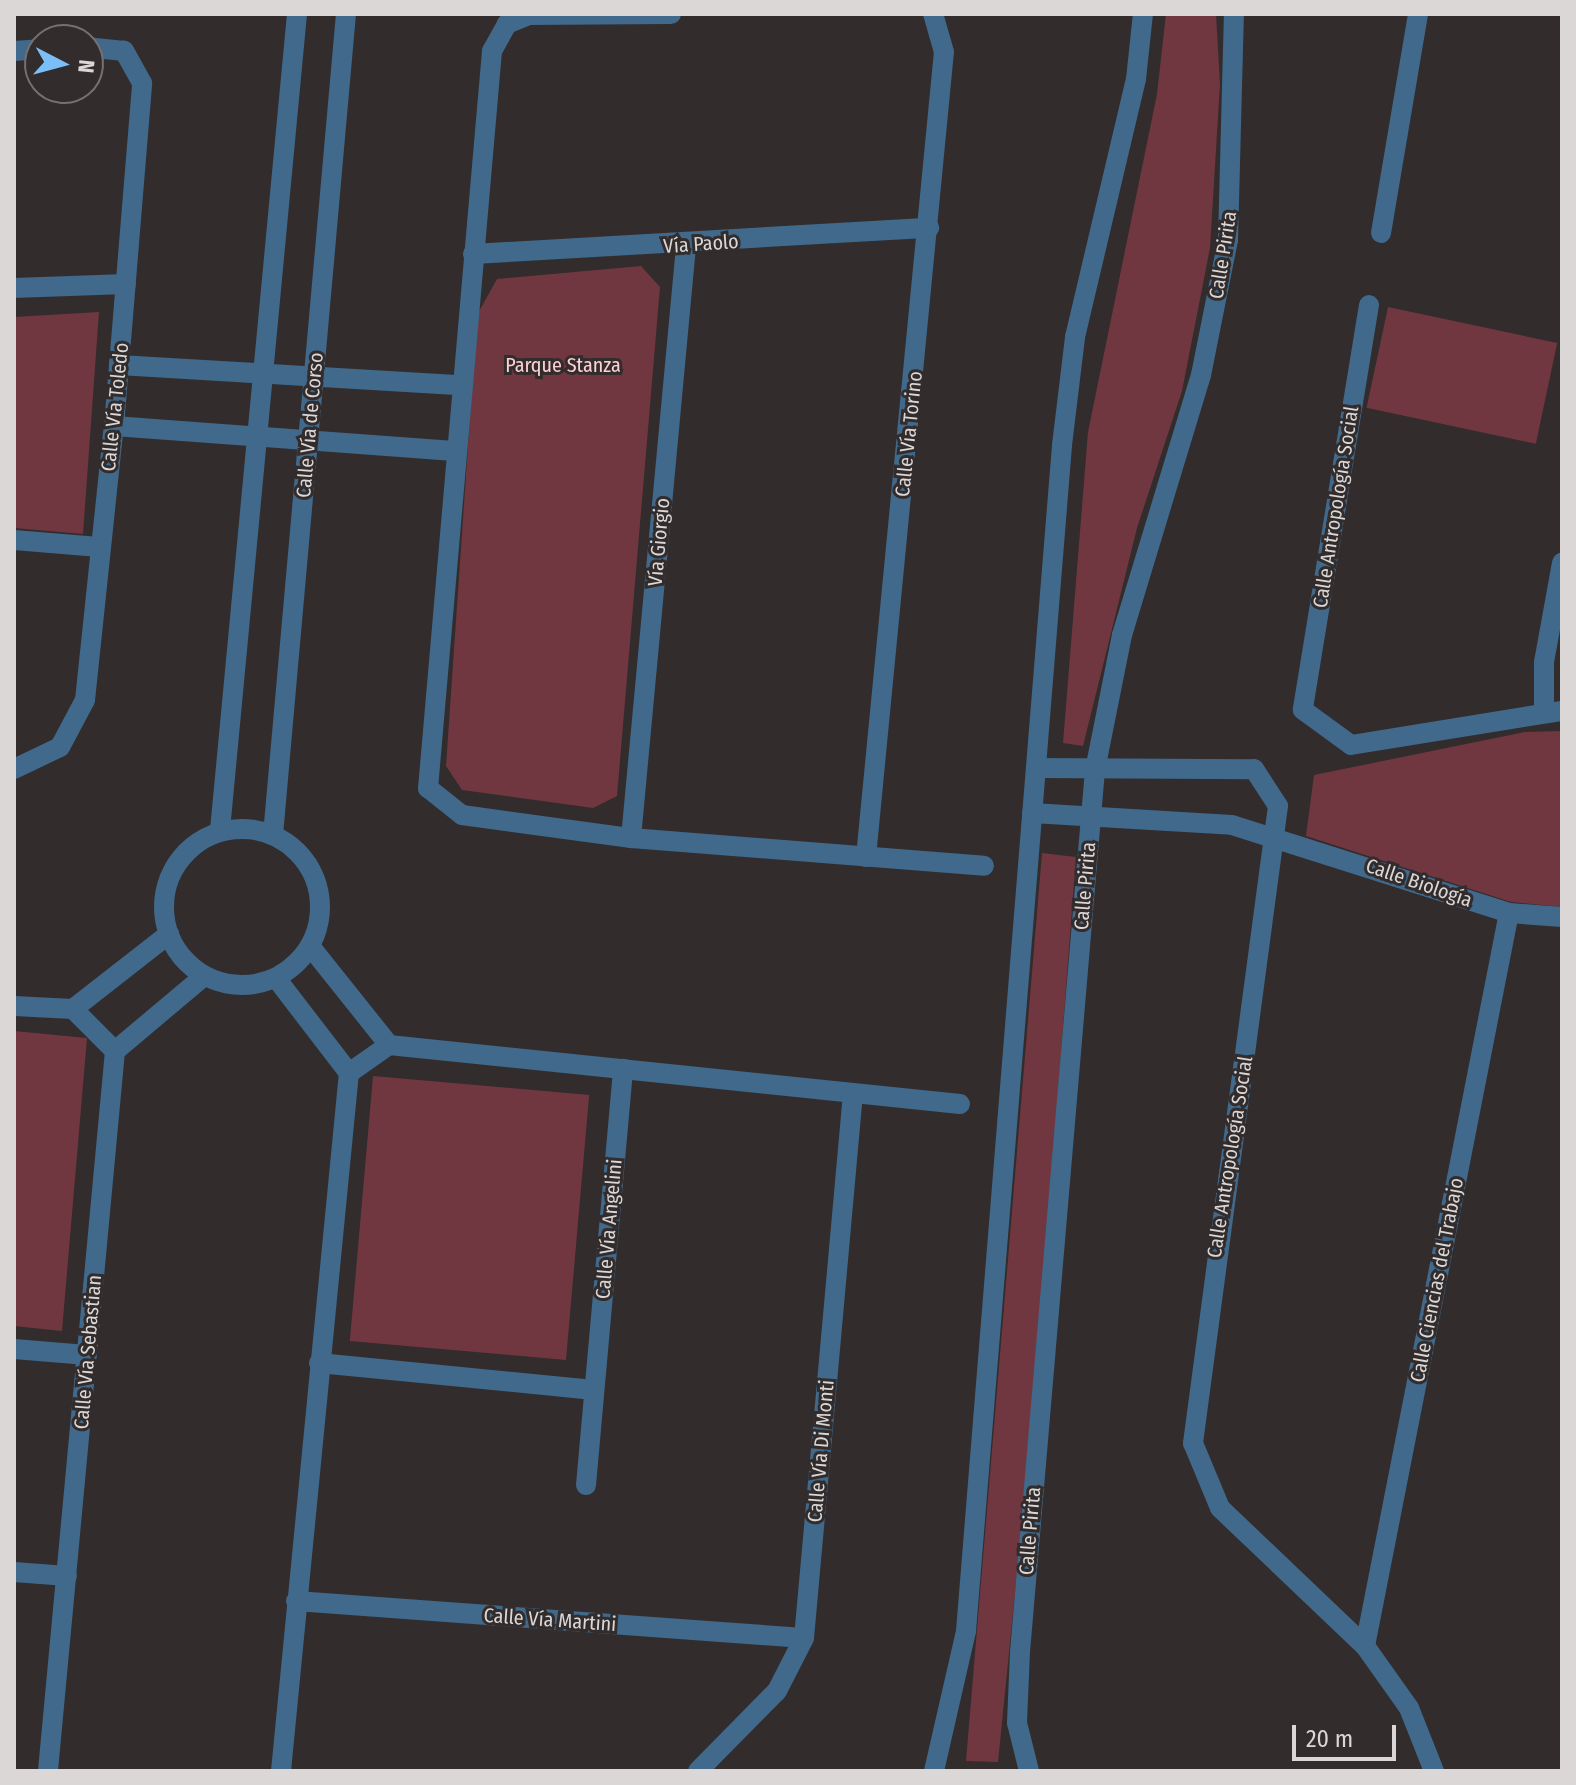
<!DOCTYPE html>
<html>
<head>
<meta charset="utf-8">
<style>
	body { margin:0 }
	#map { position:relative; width:1576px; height:1785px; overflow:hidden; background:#322c2c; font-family:"Fira Sans Condensed",sans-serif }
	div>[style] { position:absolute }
	.green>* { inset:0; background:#703740; transform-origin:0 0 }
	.minor>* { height:20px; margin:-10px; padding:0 10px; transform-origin:10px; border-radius:10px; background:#40698b }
	.minor>.ring { margin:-10px; padding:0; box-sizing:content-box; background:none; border:20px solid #40698b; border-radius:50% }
	.tertiary>* { height:20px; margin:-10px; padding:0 10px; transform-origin:10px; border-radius:10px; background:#40698b }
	span { translate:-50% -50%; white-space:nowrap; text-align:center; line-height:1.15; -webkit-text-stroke:6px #322c2c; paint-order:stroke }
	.street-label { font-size:20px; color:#dbd7d7 }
	.park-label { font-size:20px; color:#fdd0d4 }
	.frame { position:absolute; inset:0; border:16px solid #dbd7d7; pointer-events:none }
	.north { position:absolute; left:24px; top:24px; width:80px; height:80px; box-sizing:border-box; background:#322c2c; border:2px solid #767070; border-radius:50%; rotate:96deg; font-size:22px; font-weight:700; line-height:32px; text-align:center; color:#dbd7d7 }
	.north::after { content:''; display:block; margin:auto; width:28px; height:36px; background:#7abff8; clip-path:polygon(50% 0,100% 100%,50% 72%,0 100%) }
	.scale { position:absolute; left:1292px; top:1725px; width:104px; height:36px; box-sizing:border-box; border:4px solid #dbd7d7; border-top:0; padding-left:10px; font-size:24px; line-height:28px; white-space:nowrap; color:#dbd7d7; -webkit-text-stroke:6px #322c2c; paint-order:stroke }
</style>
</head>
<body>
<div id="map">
	<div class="green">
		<i style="clip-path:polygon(1166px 14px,1216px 14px,1220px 84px,1210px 248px,1182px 391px,1137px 528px,1083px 746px,1063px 743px,1088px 432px,1157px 94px)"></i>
		<i style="clip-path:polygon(641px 266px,660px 287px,617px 796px,593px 808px,462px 790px,446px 766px,477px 315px,497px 279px)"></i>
		<i style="left:1388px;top:307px;width:173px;height:103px;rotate:12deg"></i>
		<i style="clip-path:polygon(99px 312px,83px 534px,14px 528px,14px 317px)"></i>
		<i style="clip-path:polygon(1562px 731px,1562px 907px,1511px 902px,1306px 836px,1314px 775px,1525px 732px)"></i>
		<i style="clip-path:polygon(1042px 853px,1076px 857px,1035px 1394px,998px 1762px,966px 1761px)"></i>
		<i style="clip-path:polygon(14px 1031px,87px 1038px,62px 1331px,14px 1326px)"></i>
		<i style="left:373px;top:1076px;width:217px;height:266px;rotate:5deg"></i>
	</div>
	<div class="minor">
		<i style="left:671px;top:14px;width:142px;rotate:179.6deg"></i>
		<i style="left:529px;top:15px;width:24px;rotate:158deg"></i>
		<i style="left:507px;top:24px;width:31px;rotate:119deg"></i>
		<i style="left:492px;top:51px;width:740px;rotate:94.96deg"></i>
		<i style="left:428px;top:788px;width:43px;rotate:38.5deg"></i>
		<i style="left:462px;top:815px;width:171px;rotate:7.8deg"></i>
		<i style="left:631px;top:838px;width:354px;rotate:4.5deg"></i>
		<i style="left:14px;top:51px;width:26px;rotate:-4deg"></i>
		<i style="left:1381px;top:233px;width:222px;rotate:-80.4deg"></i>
		<i style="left:473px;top:254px;width:457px;rotate:-3.3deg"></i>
		<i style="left:14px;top:288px;width:112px;rotate:-2deg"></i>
		<i style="left:1369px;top:305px;width:410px;rotate:99.3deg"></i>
		<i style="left:1303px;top:710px;width:59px;rotate:36.1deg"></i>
		<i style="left:1351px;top:745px;width:214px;rotate:-9.2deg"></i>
		<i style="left:119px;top:365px;width:342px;rotate:3.4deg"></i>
		<i style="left:114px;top:426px;width:341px;rotate:4.2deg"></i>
		<i style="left:14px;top:540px;width:85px;rotate:4.7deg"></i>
		<i style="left:1544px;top:712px;width:50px;rotate:-90deg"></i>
		<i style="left:1544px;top:662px;width:101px;rotate:-79.7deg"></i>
		<i style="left:1036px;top:768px;width:218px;rotate:0.3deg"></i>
		<i style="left:1254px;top:769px;width:44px;rotate:57deg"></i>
		<i style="left:1278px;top:806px;width:643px;rotate:97.6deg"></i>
		<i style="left:1193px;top:1443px;width:70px;rotate:67.4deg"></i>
		<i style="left:1220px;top:1508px;width:200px;rotate:43.6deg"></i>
		<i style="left:1365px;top:1646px;width:76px;rotate:54.6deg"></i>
		<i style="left:1409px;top:1708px;width:68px;rotate:68.4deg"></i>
		<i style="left:14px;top:769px;width:51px;rotate:-25.6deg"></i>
		<i style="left:60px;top:747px;width:53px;rotate:-62deg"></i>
		<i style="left:85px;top:700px;width:276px;rotate:-84deg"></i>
		<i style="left:114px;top:426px;width:344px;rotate:-85.3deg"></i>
		<i style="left:142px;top:83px;width:37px;rotate:-119deg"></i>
		<i style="left:124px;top:51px;width:36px;rotate:-174deg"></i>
		<i style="left:1032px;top:813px;width:200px;rotate:3.4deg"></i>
		<i style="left:1232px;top:825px;width:291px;rotate:17.6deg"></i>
		<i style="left:1509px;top:913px;width:53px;rotate:4.3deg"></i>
		<i class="ring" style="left:164px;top:829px;width:136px;height:136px"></i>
		<i style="left:220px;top:830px;width:820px;rotate:-84.61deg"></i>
		<i style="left:273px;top:835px;width:824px;rotate:-84.92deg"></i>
		<i style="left:631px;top:838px;width:595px;rotate:-84.69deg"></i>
		<i style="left:866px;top:857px;width:809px;rotate:-84.47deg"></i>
		<i style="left:944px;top:52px;width:40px;rotate:-106deg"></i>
		<i style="left:310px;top:946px;width:127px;rotate:51.4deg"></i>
		<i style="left:276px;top:978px;width:120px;rotate:52.5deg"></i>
		<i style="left:14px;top:1006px;width:59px;rotate:2.9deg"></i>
		<i style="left:73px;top:1009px;width:59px;rotate:45deg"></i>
		<i style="left:115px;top:1051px;width:723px;rotate:95.32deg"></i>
		<i style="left:73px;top:1009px;width:122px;rotate:-38deg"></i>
		<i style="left:115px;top:1051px;width:116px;rotate:-40.1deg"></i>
		<i style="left:14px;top:1349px;width:73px;rotate:4.7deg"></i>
		<i style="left:319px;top:1363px;width:276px;rotate:5.6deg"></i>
		<i style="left:586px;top:1485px;width:418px;rotate:-84.9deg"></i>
		<i style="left:14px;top:1572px;width:53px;rotate:4.3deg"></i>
		<i style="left:296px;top:1601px;width:509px;rotate:4.17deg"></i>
		<i style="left:1365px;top:1646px;width:747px;rotate:-78.89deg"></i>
		<i style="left:281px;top:1771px;width:701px;rotate:-84.44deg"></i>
		<i style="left:349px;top:1073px;width:49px;rotate:-35deg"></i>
		<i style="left:389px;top:1045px;width:574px;rotate:5.9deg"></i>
		<i style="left:698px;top:1771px;width:112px;rotate:-45.4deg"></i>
		<i style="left:777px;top:1691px;width:59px;rotate:-63deg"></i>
		<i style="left:804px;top:1638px;width:547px;rotate:-84.86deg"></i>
	</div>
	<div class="tertiary">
		<i style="left:934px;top:1771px;width:144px;rotate:-77.1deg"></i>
		<i style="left:966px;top:1631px;width:1190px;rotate:-85.37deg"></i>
		<i style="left:1062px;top:445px;width:109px;rotate:-83.1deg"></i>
		<i style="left:1075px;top:337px;width:265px;rotate:-76.7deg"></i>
		<i style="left:1136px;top:79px;width:65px;rotate:-83.9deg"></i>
		<i style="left:1029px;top:1771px;width:49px;rotate:-104deg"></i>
		<i style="left:1017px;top:1723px;width:71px;rotate:-87.6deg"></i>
		<i style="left:1020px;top:1652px;width:885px;rotate:-85.14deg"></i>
		<i style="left:1095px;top:770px;width:138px;rotate:-78.7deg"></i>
		<i style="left:1122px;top:635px;width:272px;rotate:-73.1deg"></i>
		<i style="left:1201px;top:375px;width:138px;rotate:-78.7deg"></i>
		<i style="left:1228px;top:240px;width:226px;rotate:-88.5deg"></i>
	</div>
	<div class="street-label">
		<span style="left:701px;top:244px;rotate:-4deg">Vía Paolo</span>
		<span style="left:1223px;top:255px;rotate:-81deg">Calle Pirita</span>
		<span style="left:115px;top:407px;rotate:-84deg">Calle Vía Toledo</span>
		<span style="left:310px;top:425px;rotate:-85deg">Calle Vía de Corso</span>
		<span style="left:909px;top:434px;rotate:-84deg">Calle Vía Torino</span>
		<span style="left:1336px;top:507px;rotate:-81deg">Calle Antropología Social</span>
		<span style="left:659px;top:542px;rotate:-85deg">Vía Giorgio</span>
		<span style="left:1419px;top:883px;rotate:19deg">Calle Biología</span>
		<span style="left:1085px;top:886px;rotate:-85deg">Calle Pirita</span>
		<span style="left:1230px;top:1157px;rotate:-81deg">Calle Antropología Social</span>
		<span style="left:609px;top:1229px;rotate:-85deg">Calle Vía Angelini</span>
		<span style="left:1437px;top:1280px;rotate:-79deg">Calle Ciencias del Trabajo</span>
		<span style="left:88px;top:1352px;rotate:-85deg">Calle Vía Sebastian</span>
		<span style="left:821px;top:1451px;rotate:-85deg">Calle Vía Di Monti</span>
		<span style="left:1030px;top:1531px;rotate:-85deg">Calle Pirita</span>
		<span style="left:550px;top:1620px;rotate:4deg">Calle Vía Martini</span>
	</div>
	<div class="park-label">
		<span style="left:563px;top:365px">Parque Stanza</span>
	</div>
	<div class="frame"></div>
	<div class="north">N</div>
	<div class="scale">20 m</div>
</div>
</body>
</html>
